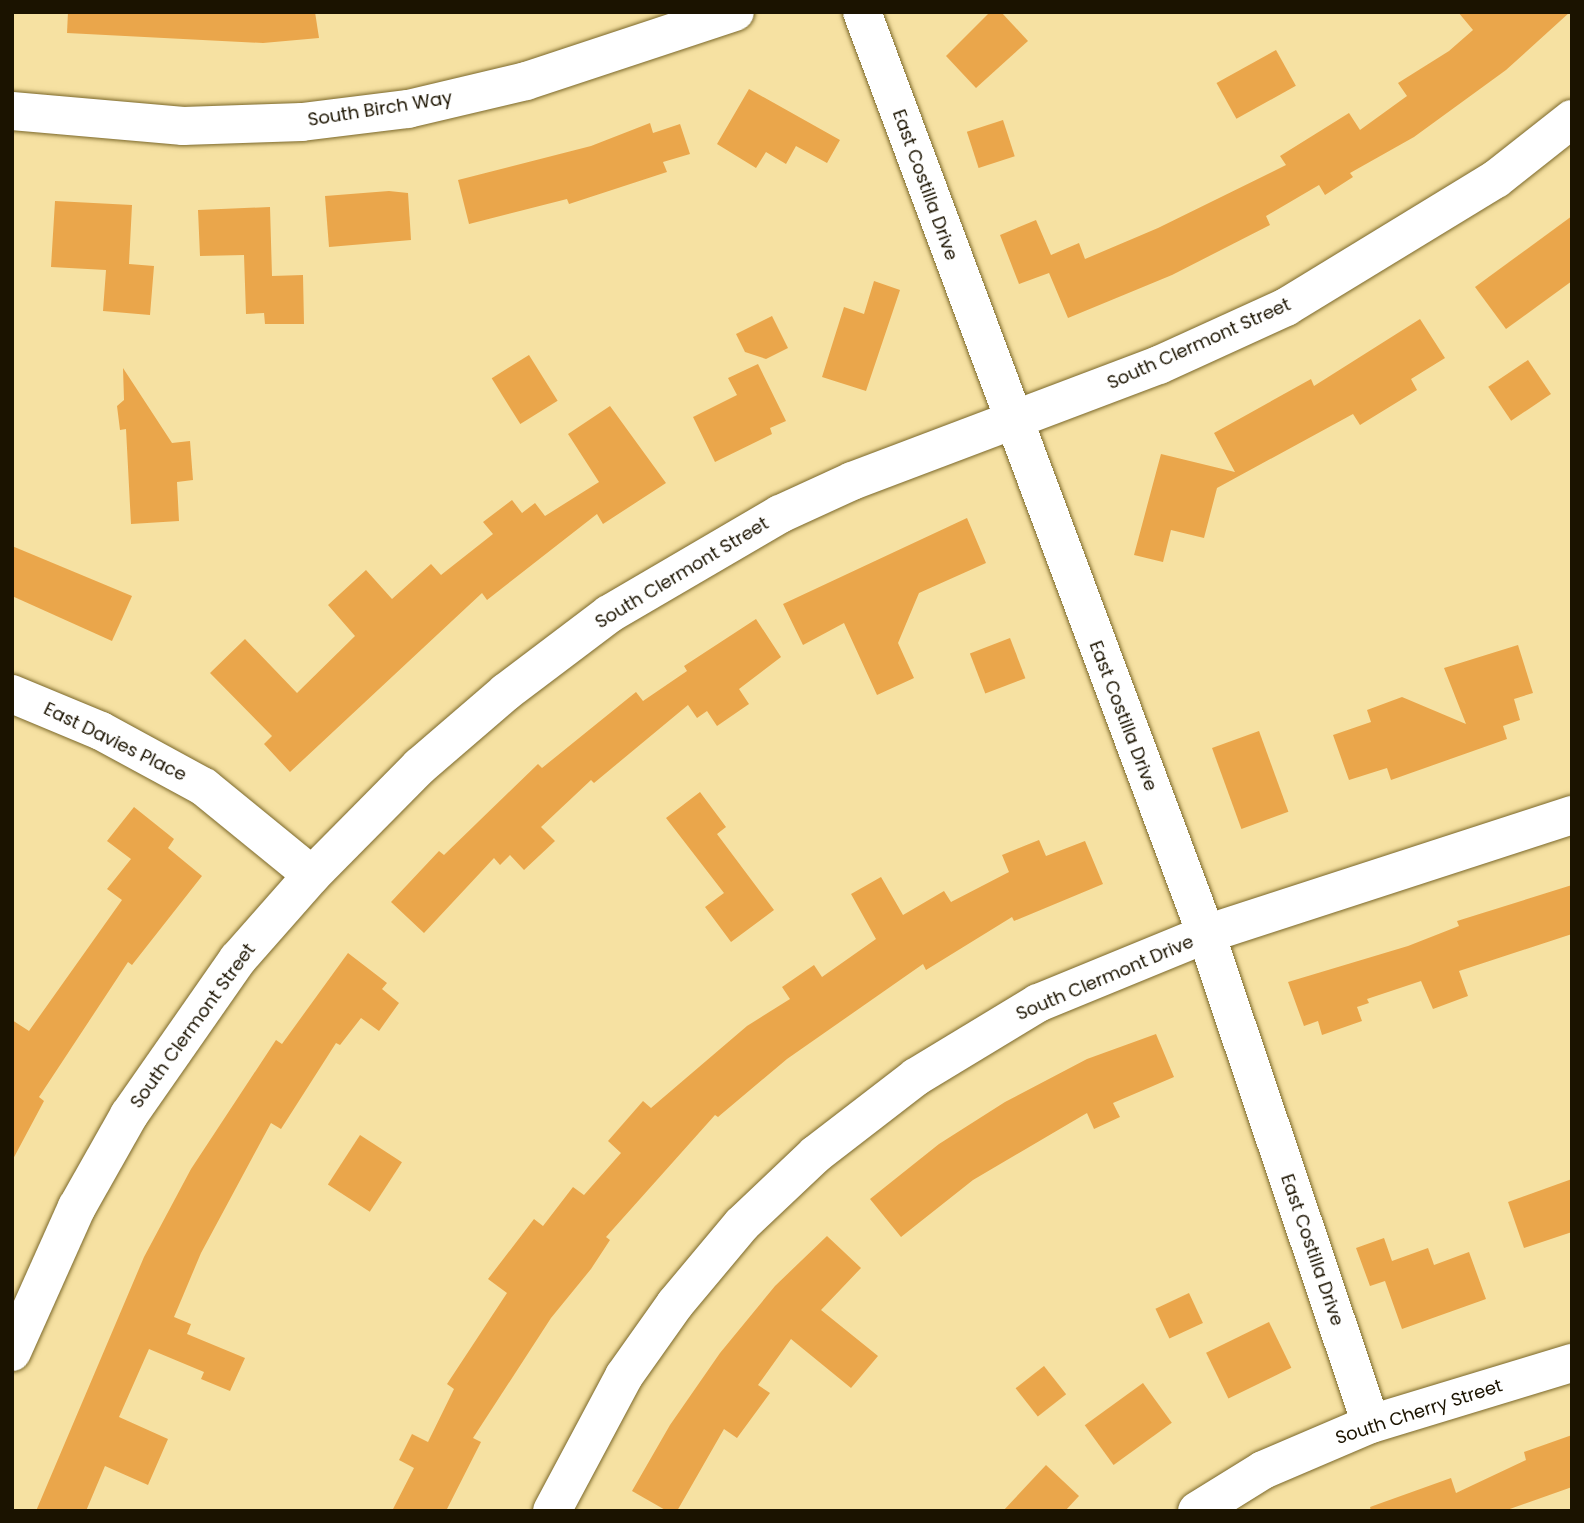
<!DOCTYPE html>
<html>
<head>
<meta charset="utf-8">
<style>
	body { margin:0 }
	#map { position:relative; width:1584px; height:1523px; overflow:hidden; background:#f6e1a2; font-family:Poppins,sans-serif }
	div>[style] { position:absolute }
	.building>* { inset:0; background:#eaa64b; transform-origin:0 0 }
	.roads { filter:drop-shadow(0 0 2px #7b682a) drop-shadow(0 0 2px #7b682a) }
	.minor>* { height:38px; margin:-19px; padding:0 19px; transform-origin:19px; border-radius:19px; background:#fff }
	span { translate:-50% -50%; white-space:nowrap; text-align:center; line-height:1.15; -webkit-text-stroke:6px #fff; paint-order:stroke }
	.street-label { font-size:18px; color:#1b1300 }
	.frame { position:absolute; inset:0; border:14px solid #1b1300; pointer-events:none }
</style>
</head>
<body>
<div id="map">
	<div class="building">
		<i style="clip-path:polygon(68px 12px,315px 12px,319px 38px,263px 43px,67px 33px)"></i>
		<i style="clip-path:polygon(990px 12px,1001px 12px,1028px 41px,976px 88px,946px 56px)"></i>
		<i style="clip-path:polygon(1458px 12px,1570px 12px,1506px 70px,1414px 137px,1350px 173px,1353px 177px,1325px 195px,1319px 185px,1266px 216px,1270px 225px,1172px 275px,1068px 318px,1049px 273px,1019px 284px,1000px 235px,1036px 220px,1051px 255px,1079px 243px,1085px 259px,1158px 228px,1286px 165px,1280px 156px,1349px 113px,1360px 130px,1407px 96px,1398px 83px,1449px 51px,1473px 30px)"></i>
		<i style="left:1276px;top:50px;width:41px;height:68px;rotate:61deg"></i>
		<i style="clip-path:polygon(749px 89px,840px 140px,827px 163px,796px 146px,786px 164px,766px 152px,756px 168px,717px 144px)"></i>
		<i style="left:1003px;top:120px;width:38px;height:38px;rotate:72deg"></i>
		<i style="clip-path:polygon(650px 123px,653px 133px,680px 124px,690px 154px,663px 162px,667px 172px,569px 204px,567px 199px,469px 224px,458px 180px,591px 146px)"></i>
		<i style="clip-path:polygon(389px 191px,408px 193px,411px 240px,329px 247px,325px 196px)"></i>
		<i style="clip-path:polygon(55px 201px,132px 205px,129px 264px,154px 266px,150px 315px,103px 311px,106px 270px,51px 267px)"></i>
		<i style="clip-path:polygon(270px 207px,272px 276px,303px 275px,304px 324px,265px 324px,264px 313px,246px 314px,244px 255px,200px 256px,198px 210px)"></i>
		<i style="clip-path:polygon(1572px 216px,1572px 281px,1506px 329px,1475px 287px)"></i>
		<i style="clip-path:polygon(874px 281px,900px 290px,866px 391px,822px 377px,844px 307px,864px 314px)"></i>
		<i style="clip-path:polygon(772px 316px,788px 348px,766px 359px,745px 352px,736px 334px)"></i>
		<i style="clip-path:polygon(1420px 319px,1445px 358px,1411px 379px,1417px 390px,1360px 425px,1353px 414px,1217px 488px,1204px 538px,1171px 530px,1163px 562px,1134px 555px,1161px 454px,1235px 472px,1214px 433px,1311px 379px,1314px 386px)"></i>
		<i style="left:529px;top:355px;width:54px;height:44px;rotate:58deg"></i>
		<i style="left:1528px;top:360px;width:41px;height:48px;rotate:56deg"></i>
		<i style="clip-path:polygon(758px 364px,786px 421px,770px 428px,772px 434px,715px 462px,693px 417px,737px 395px,728px 378px)"></i>
		<i style="clip-path:polygon(123px 368px,172px 443px,190px 441px,193px 480px,177px 482px,179px 521px,131px 524px,126px 429px,120px 430px,117px 406px,124px 400px)"></i>
		<i style="clip-path:polygon(610px 406px,666px 483px,603px 524px,597px 514px,487px 600px,482px 593px,290px 772px,264px 744px,272px 736px,210px 673px,245px 639px,297px 693px,355px 636px,328px 605px,366px 570px,392px 599px,431px 564px,441px 575px,493px 534px,483px 522px,512px 500px,522px 513px,535px 503px,545px 516px,599px 482px,568px 434px)"></i>
		<i style="clip-path:polygon(967px 518px,986px 563px,919px 593px,898px 643px,914px 678px,877px 695px,844px 623px,803px 645px,783px 604px)"></i>
		<i style="clip-path:polygon(12px 546px,132px 596px,112px 641px,12px 596px)"></i>
		<i style="clip-path:polygon(756px 619px,781px 657px,739px 689px,749px 704px,717px 726px,707px 711px,697px 718px,688px 705px,594px 783px,591px 780px,541px 827px,555px 841px,524px 870px,510px 855px,500px 865px,494px 858px,424px 933px,391px 902px,439px 851px,444px 855px,538px 764px,542px 768px,636px 692px,643px 701px,687px 671px,684px 666px)"></i>
		<i style="left:1010px;top:638px;width:43px;height:43px;rotate:69deg"></i>
		<i style="clip-path:polygon(1518px 645px,1533px 693px,1514px 699px,1520px 720px,1503px 726px,1507px 739px,1391px 780px,1387px 768px,1349px 780px,1333px 735px,1371px 722px,1367px 710px,1402px 697px,1466px 724px,1444px 668px)"></i>
		<i style="left:1259px;top:731px;width:86px;height:50px;rotate:70deg"></i>
		<i style="clip-path:polygon(700px 792px,726px 827px,717px 834px,774px 910px,731px 942px,705px 907px,724px 893px,666px 818px)"></i>
		<i style="clip-path:polygon(134px 807px,174px 839px,168px 848px,202px 876px,132px 965px,128px 962px,39px 1097px,44px 1101px,12px 1161px,12px 1020px,29px 1031px,122px 900px,107px 889px,131px 859px,107px 841px)"></i>
		<i style="clip-path:polygon(1039px 840px,1046px 856px,1085px 841px,1103px 884px,1014px 921px,1012px 917px,926px 970px,923px 964px,787px 1059px,718px 1117px,715px 1115px,606px 1237px,610px 1240px,591px 1269px,551px 1318px,473px 1438px,481px 1442px,446px 1511px,392px 1511px,414px 1468px,399px 1460px,412px 1434px,428px 1442px,454px 1389px,447px 1384px,507px 1293px,488px 1279px,534px 1219px,543px 1226px,573px 1187px,584px 1195px,621px 1153px,608px 1141px,643px 1101px,651px 1108px,747px 1026px,790px 999px,782px 987px,814px 965px,822px 977px,876px 939px,851px 894px,881px 877px,903px 915px,944px 891px,951px 902px,1009px 872px,1002px 855px)"></i>
		<i style="clip-path:polygon(1572px 885px,1572px 934px,1459px 971px,1468px 996px,1433px 1009px,1421px 981px,1367px 999px,1369px 1003px,1357px 1007px,1362px 1021px,1322px 1035px,1318px 1021px,1304px 1026px,1288px 982px,1408px 946px,1459px 926px,1457px 921px)"></i>
		<i style="clip-path:polygon(348px 953px,387px 983px,382px 989px,399px 1003px,379px 1031px,361px 1018px,340px 1045px,336px 1043px,281px 1129px,271px 1123px,201px 1253px,174px 1317px,191px 1324px,187px 1334px,245px 1358px,230px 1391px,201px 1379px,204px 1372px,149px 1349px,119px 1417px,168px 1439px,148px 1485px,105px 1466px,86px 1511px,36px 1511px,144px 1257px,191px 1169px,276px 1040px,282px 1044px)"></i>
		<i style="clip-path:polygon(1156px 1034px,1174px 1077px,1113px 1103px,1120px 1117px,1094px 1129px,1087px 1113px,973px 1180px,901px 1237px,870px 1199px,939px 1144px,1005px 1102px,1087px 1059px)"></i>
		<i style="left:360px;top:1135px;width:50px;height:59px;rotate:33deg"></i>
		<i style="clip-path:polygon(1572px 1179px,1572px 1232px,1524px 1248px,1508px 1202px)"></i>
		<i style="clip-path:polygon(827px 1236px,861px 1268px,821px 1310px,878px 1356px,851px 1388px,791px 1339px,758px 1385px,770px 1393px,737px 1438px,724px 1429px,677px 1511px,667px 1511px,632px 1491px,670px 1425px,720px 1353px,775px 1286px)"></i>
		<i style="clip-path:polygon(1384px 1238px,1392px 1261px,1428px 1248px,1434px 1265px,1469px 1252px,1486px 1299px,1402px 1329px,1385px 1281px,1370px 1286px,1356px 1248px)"></i>
		<i style="left:1189px;top:1293px;width:33px;height:37px;rotate:65deg"></i>
		<i style="left:1269px;top:1322px;width:51px;height:70px;rotate:64deg"></i>
		<i style="left:1044px;top:1366px;width:36px;height:36px;rotate:52deg"></i>
		<i style="left:1143px;top:1383px;width:49px;height:72px;rotate:54deg"></i>
		<i style="clip-path:polygon(1572px 1435px,1572px 1487px,1504px 1511px,1371px 1511px,1370px 1507px,1451px 1478px,1456px 1493px,1526px 1460px,1524px 1452px)"></i>
		<i style="clip-path:polygon(1046px 1465px,1079px 1496px,1065px 1511px,1003px 1511px)"></i>
	</div>
	<div class="roads">
		<div class="minor">
			<i style="left:862px;top:12px;width:984px;rotate:69.54deg"></i>
			<i style="left:1206px;top:934px;width:517px;rotate:71.39deg"></i>
			<i style="left:12px;top:111px;width:172px;rotate:5deg"></i>
			<i style="left:183px;top:126px;width:119px;rotate:-1.9deg"></i>
			<i style="left:302px;top:122px;width:107px;rotate:-7deg"></i>
			<i style="left:408px;top:109px;width:121px;rotate:-13.3deg"></i>
			<i style="left:526px;top:81px;width:220px;rotate:-18.3deg"></i>
			<i style="left:12px;top:694px;width:96px;rotate:22.6deg"></i>
			<i style="left:101px;top:731px;width:117px;rotate:28.5deg"></i>
			<i style="left:204px;top:787px;width:139px;rotate:39.2deg"></i>
			<i style="left:12px;top:1352px;width:159px;rotate:-65.9deg"></i>
			<i style="left:77px;top:1207px;width:106px;rotate:-60.5deg"></i>
			<i style="left:129px;top:1115px;width:190px;rotate:-55.1deg"></i>
			<i style="left:238px;top:959px;width:112px;rotate:-48.6deg"></i>
			<i style="left:312px;top:875px;width:153px;rotate:-45.3deg"></i>
			<i style="left:420px;top:766px;width:113px;rotate:-40.7deg"></i>
			<i style="left:506px;top:692px;width:129px;rotate:-37.1deg"></i>
			<i style="left:609px;top:614px;width:198px;rotate:-30.3deg"></i>
			<i style="left:780px;top:514px;width:79px;rotate:-24.6deg"></i>
			<i style="left:852px;top:481px;width:328px;rotate:-20.7deg"></i>
			<i style="left:1159px;top:365px;width:140px;rotate:-24.5deg"></i>
			<i style="left:1286px;top:307px;width:246px;rotate:-31.4deg"></i>
			<i style="left:1496px;top:179px;width:97px;rotate:-38.3deg"></i>
			<i style="left:552px;top:1511px;width:153px;rotate:-61.9deg"></i>
			<i style="left:624px;top:1376px;width:88px;rotate:-54.7deg"></i>
			<i style="left:675px;top:1304px;width:104px;rotate:-50.1deg"></i>
			<i style="left:742px;top:1224px;width:102px;rotate:-43.4deg"></i>
			<i style="left:816px;top:1154px;width:126px;rotate:-37.6deg"></i>
			<i style="left:916px;top:1077px;width:143px;rotate:-31.2deg"></i>
			<i style="left:1038px;top:1003px;width:182px;rotate:-22.3deg"></i>
			<i style="left:1206px;top:934px;width:385px;rotate:-18deg"></i>
			<i style="left:1197px;top:1511px;width:78px;rotate:-31.8deg"></i>
			<i style="left:1263px;top:1470px;width:117px;rotate:-23.1deg"></i>
			<i style="left:1371px;top:1424px;width:210px;rotate:-16.9deg"></i>
		</div>
	</div>
	<div class="street-label">
		<span style="left:380px;top:109px;rotate:-9deg">South Birch Way</span>
		<span style="left:925px;top:185px;rotate:70deg">East Costilla Drive</span>
		<span style="left:1199px;top:344px;rotate:-24deg">South Clermont Street</span>
		<span style="left:682px;top:573px;rotate:-31deg">South Clermont Street</span>
		<span style="left:1123px;top:716px;rotate:69deg">East Costilla Drive</span>
		<span style="left:115px;top:742px;rotate:26deg">East Davies Place</span>
		<span style="left:1105px;top:978px;rotate:-23deg">South Clermont Drive</span>
		<span style="left:193px;top:1026px;rotate:-54deg">South Clermont Street</span>
		<span style="left:1312px;top:1250px;rotate:71deg">East Costilla Drive</span>
		<span style="left:1419px;top:1412px;rotate:-18deg">South Cherry Street</span>
	</div>
	<div class="frame"></div>
</div>
</body>
</html>
